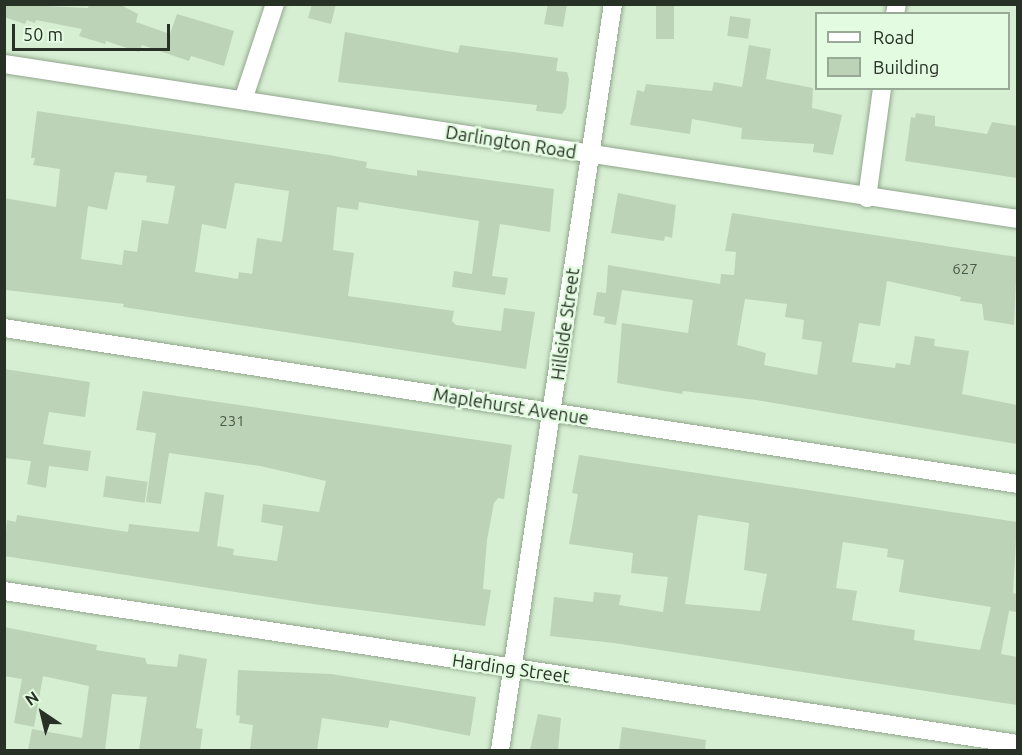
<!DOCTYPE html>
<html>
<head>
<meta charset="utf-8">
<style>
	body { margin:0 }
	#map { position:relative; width:1022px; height:755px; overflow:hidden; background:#d6eed2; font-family:Ubuntu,sans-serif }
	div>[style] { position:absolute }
	.building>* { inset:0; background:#bcd3b8; transform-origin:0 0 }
	.roads { filter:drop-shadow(0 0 2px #90a68c) drop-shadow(0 0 2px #90a68c) }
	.minor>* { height:18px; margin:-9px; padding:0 9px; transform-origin:9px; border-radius:9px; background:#fff }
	span { translate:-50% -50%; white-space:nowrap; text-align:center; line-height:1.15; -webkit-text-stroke:5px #e3fbe0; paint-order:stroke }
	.number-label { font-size:15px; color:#4d5a4a }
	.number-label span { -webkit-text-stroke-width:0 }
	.street-label { font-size:18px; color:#283126 }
	.frame { position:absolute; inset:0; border:6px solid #283126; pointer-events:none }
	.legend { position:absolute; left:815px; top:12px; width:195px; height:78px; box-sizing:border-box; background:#e3fbe0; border:2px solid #98aa96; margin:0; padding:8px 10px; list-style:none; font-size:18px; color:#283126 }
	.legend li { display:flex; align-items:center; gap:12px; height:30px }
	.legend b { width:30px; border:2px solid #98aa96 }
	.north { position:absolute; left:12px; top:683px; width:60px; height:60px; -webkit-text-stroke:4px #e3fbe0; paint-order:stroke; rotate:325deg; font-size:16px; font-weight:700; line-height:24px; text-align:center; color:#283126 }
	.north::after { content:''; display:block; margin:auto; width:21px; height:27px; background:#283126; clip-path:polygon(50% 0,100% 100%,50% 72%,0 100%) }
	.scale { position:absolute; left:12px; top:24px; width:158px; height:27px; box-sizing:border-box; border:3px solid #283126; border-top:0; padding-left:8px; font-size:18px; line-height:21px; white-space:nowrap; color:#283126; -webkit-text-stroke:4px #e3fbe0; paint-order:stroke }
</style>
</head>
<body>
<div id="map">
	<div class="building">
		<i style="clip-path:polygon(4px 4px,88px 8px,89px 4px,119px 4px,138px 14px,136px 22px,170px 34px,177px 14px,234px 31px,224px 66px,191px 56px,189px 61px,142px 45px,139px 52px,106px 41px,105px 44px,79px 36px,82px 29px,36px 20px,35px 23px,27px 20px,25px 24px,4px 17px)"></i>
		<i style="clip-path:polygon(312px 4px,336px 4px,331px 24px,308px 18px)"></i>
		<i style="clip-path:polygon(548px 4px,567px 4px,563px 27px,544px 24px)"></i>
		<i style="left:656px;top:4px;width:18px;height:35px"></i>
		<i style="left:730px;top:16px;width:21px;height:20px;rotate:8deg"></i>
		<i style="clip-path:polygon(345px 32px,458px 53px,460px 45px,558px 58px,556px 71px,567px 72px,569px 79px,566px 108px,562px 114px,536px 111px,537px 105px,338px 82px)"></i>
		<i style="clip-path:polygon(749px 45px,771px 49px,766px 79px,813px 88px,812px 108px,842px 115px,833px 155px,813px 152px,814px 144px,741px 139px,742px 128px,692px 119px,690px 134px,630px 125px,637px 90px,644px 92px,646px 84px,712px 91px,714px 82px,742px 87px)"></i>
		<i style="clip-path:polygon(evenodd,37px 111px,329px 155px,367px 162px,366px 168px,417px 176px,417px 170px,554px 189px,550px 232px,500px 224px,492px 276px,508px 278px,505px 295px,452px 287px,454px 271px,472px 274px,479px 221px,359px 202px,358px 210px,337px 207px,333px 250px,354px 253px,348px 296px,454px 311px,452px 321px,456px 325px,501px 331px,504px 308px,535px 312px,526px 369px,123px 307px,124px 304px,6px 290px,4px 198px,56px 207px,60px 169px,33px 165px,35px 158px,31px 158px,37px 111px,115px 172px,147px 176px,146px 182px,175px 186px,168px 224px,142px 220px,137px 252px,124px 250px,122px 265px,81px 259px,88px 206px,107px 210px,115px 172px,37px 111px,235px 183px,289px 191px,282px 242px,257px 238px,252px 274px,239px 272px,238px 279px,195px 272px,202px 224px,226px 229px,235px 183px)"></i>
		<i style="clip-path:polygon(916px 113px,935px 116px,935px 126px,987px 134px,992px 122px,1017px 126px,1017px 178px,905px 161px,911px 117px,915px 118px)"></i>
		<i style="clip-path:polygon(618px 193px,676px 205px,672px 238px,665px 236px,664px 241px,611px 233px)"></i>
		<i style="clip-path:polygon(evenodd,732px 213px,1017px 257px,1014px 325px,984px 320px,982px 304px,960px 301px,961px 297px,887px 281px,880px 326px,859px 323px,852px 362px,895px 368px,896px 363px,910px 365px,915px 336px,935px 339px,934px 346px,969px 351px,962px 394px,1017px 405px,1017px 444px,756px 400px,683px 391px,682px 394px,617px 383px,622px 323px,688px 333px,693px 300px,622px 290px,616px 325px,604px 323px,605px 317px,593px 315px,597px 292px,606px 293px,608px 265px,720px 284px,721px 274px,734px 275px,736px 252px,725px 251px,732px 213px,745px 299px,787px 304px,785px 317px,804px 320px,802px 339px,822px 342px,817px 375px,764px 365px,766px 353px,737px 345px,745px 299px)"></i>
		<i style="clip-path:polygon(4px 369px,90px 382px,85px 417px,49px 412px,43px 444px,91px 451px,88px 471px,49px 466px,46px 488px,27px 484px,31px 461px,4px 458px)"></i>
		<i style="clip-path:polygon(143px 391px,512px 445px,504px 499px,498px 498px,494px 503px,487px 540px,483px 589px,491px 590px,485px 626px,313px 604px,4px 556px,7px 520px,16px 522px,17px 515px,128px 532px,129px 524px,199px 532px,205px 492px,224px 495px,217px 546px,234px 549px,233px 555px,277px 561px,283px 526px,261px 522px,263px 504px,319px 512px,326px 481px,260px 466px,169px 453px,161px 504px,146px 502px,156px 433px,136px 430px)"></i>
		<i style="clip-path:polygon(evenodd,579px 455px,1017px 522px,1013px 593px,1017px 594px,1017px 612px,1009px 611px,1001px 654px,1017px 657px,1017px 705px,614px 643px,550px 636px,554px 597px,593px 602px,594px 592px,621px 595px,619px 605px,663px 612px,668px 577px,631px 573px,633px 553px,569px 544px,578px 494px,572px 493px,579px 455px,698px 515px,749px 523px,744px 570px,767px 574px,760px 611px,685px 604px,698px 515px,579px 455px,843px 542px,888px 549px,887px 557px,904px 560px,899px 592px,991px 607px,980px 650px,919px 641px,914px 640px,915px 630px,852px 620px,857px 591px,836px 588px,843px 542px)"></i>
		<i style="left:106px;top:476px;width:42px;height:21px;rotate:8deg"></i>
		<i style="clip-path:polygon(4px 627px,97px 645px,96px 650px,145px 658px,147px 664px,177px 667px,179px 654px,207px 659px,196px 728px,203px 729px,200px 750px,139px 750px,147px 697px,112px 694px,105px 750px,28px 750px,32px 729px,82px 738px,89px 686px,43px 676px,34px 727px,14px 723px,22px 679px,4px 676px)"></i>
		<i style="clip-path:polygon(238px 670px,331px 674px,476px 697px,470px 736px,390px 720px,388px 728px,322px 718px,317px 750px,250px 750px,253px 725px,239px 723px,240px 716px,236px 715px)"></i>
		<i style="clip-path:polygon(538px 714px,561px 718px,558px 750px,530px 750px)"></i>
		<i style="clip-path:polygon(622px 727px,706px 740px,705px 750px,619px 750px)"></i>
	</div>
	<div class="roads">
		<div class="minor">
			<i style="left:895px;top:14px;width:10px;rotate:-79deg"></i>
			<i style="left:4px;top:64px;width:1026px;rotate:8.69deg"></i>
			<i style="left:243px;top:100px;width:101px;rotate:-71.6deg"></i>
			<i style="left:867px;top:198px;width:111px;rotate:-82.2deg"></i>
			<i style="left:4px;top:328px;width:1026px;rotate:8.75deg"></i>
			<i style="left:4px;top:591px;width:1025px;rotate:8.58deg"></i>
			<i style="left:500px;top:750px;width:755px;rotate:-81.39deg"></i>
		</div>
	</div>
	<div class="number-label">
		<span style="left:965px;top:269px">627</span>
		<span style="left:232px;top:421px">231</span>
	</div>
	<div class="street-label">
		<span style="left:511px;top:142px;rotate:9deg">Darlington Road</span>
		<span style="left:565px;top:324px;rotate:-82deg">Hillside Street</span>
		<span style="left:511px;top:406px;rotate:9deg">Maplehurst Avenue</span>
		<span style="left:511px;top:668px;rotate:8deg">Harding Street</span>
	</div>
	<div class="frame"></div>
	<ul class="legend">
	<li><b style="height:8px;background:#fff"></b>Road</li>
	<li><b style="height:16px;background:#bcd3b8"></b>Building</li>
	</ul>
	<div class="north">N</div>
	<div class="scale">50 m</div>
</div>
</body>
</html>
